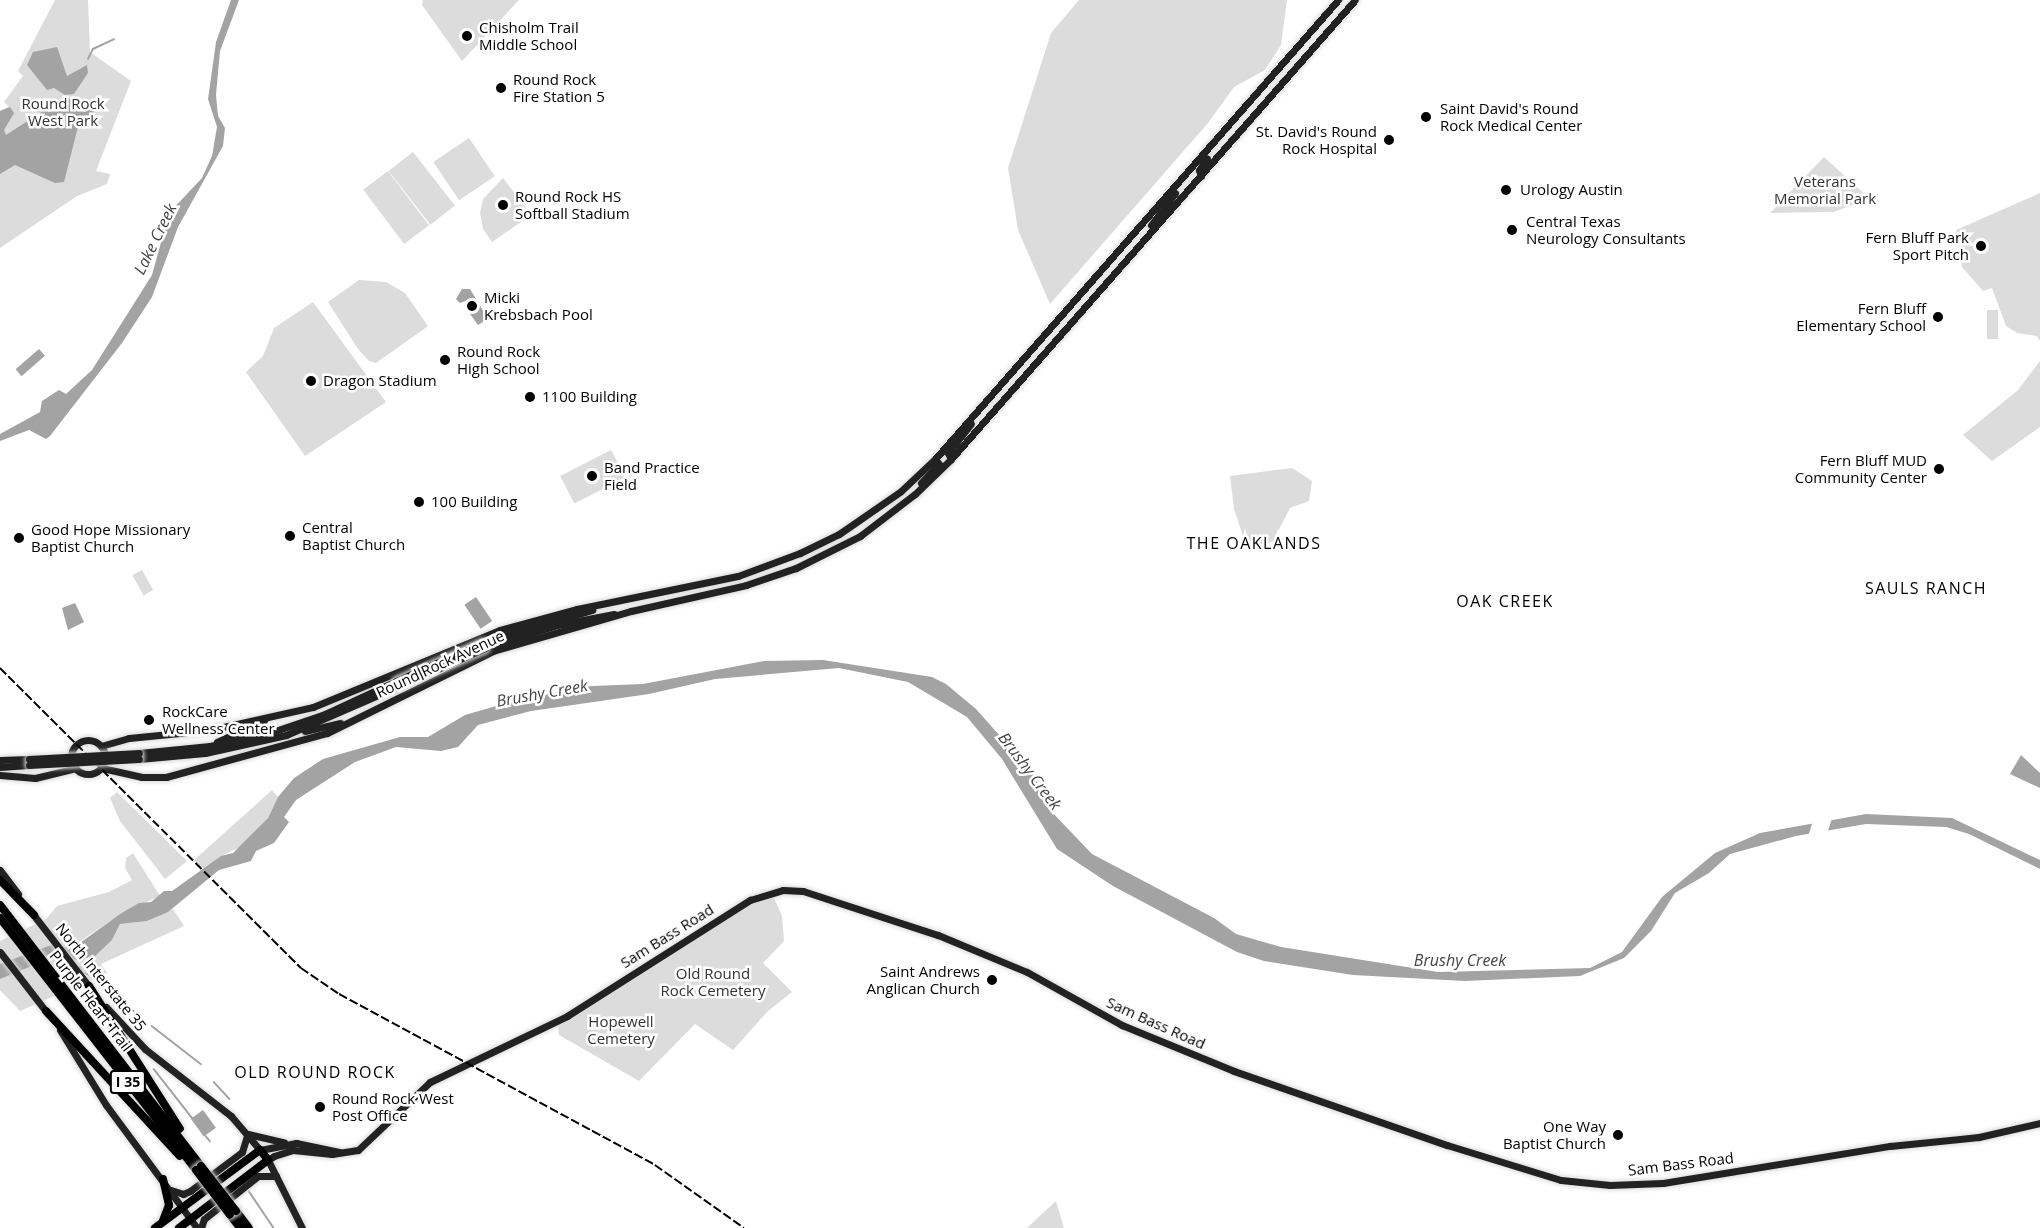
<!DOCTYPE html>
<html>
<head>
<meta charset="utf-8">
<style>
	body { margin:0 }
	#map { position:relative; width:2040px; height:1228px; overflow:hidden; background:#fff; font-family:"Open Sans",sans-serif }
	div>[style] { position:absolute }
	.green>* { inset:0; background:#dcdcdc; transform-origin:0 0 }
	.water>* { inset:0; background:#a3a3a3; transform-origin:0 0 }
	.pier>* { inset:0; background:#fff }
	.stream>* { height:1.5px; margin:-0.75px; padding:0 0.75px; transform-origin:0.75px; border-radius:0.75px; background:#a3a3a3 }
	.roads { filter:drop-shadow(0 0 2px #dbdbdb) drop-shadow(0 0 2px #dbdbdb) }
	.secondary>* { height:7px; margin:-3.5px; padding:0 3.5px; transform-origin:3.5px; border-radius:3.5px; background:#222 }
	.secondary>.ring { margin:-3.5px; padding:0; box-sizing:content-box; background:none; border:7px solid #222; border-radius:50% }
	.trunk>* { height:8px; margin:-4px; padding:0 4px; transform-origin:4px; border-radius:4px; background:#000 }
	.motorway>* { height:8px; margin:-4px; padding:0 4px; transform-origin:4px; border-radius:4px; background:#000 }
	.rail>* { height:1.5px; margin-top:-0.75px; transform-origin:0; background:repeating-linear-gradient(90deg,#000 0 9px,transparent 0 12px) }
	.bridges { filter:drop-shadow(0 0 2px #dbdbdb) drop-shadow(0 0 2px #dbdbdb) }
	.secondary-bridge>* { height:7px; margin:-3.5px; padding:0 3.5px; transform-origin:3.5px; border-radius:3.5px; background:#222 }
	.motorway-bridge>* { height:8px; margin:-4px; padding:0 4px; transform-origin:4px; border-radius:4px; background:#000 }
	.dots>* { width:16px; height:16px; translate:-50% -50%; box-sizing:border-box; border:3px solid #fff; border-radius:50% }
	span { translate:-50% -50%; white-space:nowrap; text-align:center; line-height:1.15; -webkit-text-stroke:5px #fff; paint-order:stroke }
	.shield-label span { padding:2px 4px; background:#fff; border:2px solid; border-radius:4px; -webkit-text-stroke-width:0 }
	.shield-label { font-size:14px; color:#000; font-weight:700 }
	.poi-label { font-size:15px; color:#000 }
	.left { translate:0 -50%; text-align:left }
	.right { translate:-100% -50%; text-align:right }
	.park-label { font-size:15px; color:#333 }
	.street-label { font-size:15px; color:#000 }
	.water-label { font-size:16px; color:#444; font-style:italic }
	.neighbourhood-label { font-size:16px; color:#000; letter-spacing:1.5px }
</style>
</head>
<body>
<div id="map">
	<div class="green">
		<i style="clip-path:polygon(55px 0,88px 0,90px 52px,131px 81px,96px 171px,110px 174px,107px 184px,77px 196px,0 248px,0 111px,9px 107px,4px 102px,23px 76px,18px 71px)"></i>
		<i style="clip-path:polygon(423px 0,519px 0,462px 61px,422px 5px)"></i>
		<i style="clip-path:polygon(1079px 0,1287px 0,1281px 45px,1265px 70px,1234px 87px,1208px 123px,1050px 304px,1018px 230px,1008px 168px,1051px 33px)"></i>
		<i style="left:469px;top:138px;width:46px;height:43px;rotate:56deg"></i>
		<i style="left:413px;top:152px;width:68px;height:31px;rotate:52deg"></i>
		<i style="clip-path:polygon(1824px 157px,1870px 199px,1833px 212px,1770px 213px)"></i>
		<i style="left:388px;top:171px;width:68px;height:31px;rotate:53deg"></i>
		<i style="clip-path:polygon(503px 178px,529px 212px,528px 217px,492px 242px,483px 229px,480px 213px,483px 199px)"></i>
		<i style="clip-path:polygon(2040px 193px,2040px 341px,2037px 336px,2017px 333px,2006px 326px,1992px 288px,1983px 291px,1962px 267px,1956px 230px)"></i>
		<i style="clip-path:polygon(359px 280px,386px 282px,405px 293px,428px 326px,376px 363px,369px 361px,358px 349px,328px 302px)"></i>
		<i style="clip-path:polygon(313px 302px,386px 402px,305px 456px,246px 372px,263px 356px,274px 328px)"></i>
		<i style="left:1998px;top:310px;width:29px;height:11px;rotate:90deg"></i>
		<i style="clip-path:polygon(2040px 361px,2040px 427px,1992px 461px,1963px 435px,2018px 390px)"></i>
		<i style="left:611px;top:450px;width:31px;height:57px;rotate:63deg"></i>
		<i style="clip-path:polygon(1292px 468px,1312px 481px,1309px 501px,1290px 508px,1273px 541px,1248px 552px,1234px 509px,1230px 476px)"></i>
		<i style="left:142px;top:570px;width:23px;height:11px;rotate:61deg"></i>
		<i style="clip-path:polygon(272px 790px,278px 797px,268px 818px,243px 846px,221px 856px,203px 870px,193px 861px)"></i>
		<i style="clip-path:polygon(117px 792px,187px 861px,165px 879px,120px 821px,110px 798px)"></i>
		<i style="clip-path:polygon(133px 853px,160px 896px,120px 914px,69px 949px,100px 949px,112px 940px,120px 924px,147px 921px,173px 909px,184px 926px,101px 964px,107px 973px,20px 1011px,0 990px,0 941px,46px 919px,57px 906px,109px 892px,132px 880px,125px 868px,126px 858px)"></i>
		<i style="clip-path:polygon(773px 896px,782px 916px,784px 941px,763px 963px,792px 992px,768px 1011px,733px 1050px,695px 1024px,639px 1081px,559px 1035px,558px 1025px,750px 903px)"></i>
		<i style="clip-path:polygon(1056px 1201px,1064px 1228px,1027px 1228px,1044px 1212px)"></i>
	</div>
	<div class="water">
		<i style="clip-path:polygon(231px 0,239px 0,220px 51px,216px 95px,218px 116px,225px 128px,223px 146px,178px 227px,152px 297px,122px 343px,50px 436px,46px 439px,29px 430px,0 441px,0 434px,40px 412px,42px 401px,59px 390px,66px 394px,92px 370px,152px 275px,169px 213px,202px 178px,212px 156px,217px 127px,208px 99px,210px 85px,216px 42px)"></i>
		<i style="clip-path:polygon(57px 47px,67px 76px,87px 65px,88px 73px,74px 94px,65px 95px,54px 88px,47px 90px,27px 65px,33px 52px)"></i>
		<i style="clip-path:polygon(65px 97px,96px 109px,94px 113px,80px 119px,64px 182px,55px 183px,15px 165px,0 174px,0 111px,10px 107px,14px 113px,4px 130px,6px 135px)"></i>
		<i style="clip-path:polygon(462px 289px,470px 289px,488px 319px,478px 325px,465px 307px,473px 302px,471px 299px,460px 303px,456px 299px)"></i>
		<i style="left:39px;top:349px;width:9px;height:31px;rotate:49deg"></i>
		<i style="left:476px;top:597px;width:29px;height:14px;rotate:56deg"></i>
		<i style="clip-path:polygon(75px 603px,84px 622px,68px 630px,62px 608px)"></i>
		<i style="clip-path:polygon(823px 660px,932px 677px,946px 684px,976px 709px,1032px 772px,1049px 809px,1092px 854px,1214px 918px,1236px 934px,1281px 947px,1438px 972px,1590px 968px,1622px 952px,1662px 897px,1715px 853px,1760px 833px,1866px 814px,1952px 818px,2040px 860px,2040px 869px,1969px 834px,1946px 827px,1866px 824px,1796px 836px,1730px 854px,1709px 873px,1675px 893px,1651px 931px,1624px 958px,1580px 976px,1465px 981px,1353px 975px,1264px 961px,1237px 952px,1113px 886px,1057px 849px,1002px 759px,967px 717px,908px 682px,839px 668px,715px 679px,649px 694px,531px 711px,478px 725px,458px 747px,441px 751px,396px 747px,355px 762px,296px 800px,284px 817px,289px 822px,274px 843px,256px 851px,251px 861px,219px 870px,168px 912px,147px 921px,120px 924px,112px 940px,95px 956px,76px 960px,56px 956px,0 979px,0 964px,51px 945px,73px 948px,120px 914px,139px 903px,151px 902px,164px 891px,172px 891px,221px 856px,233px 853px,268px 818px,278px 797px,294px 778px,323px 759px,400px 737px,428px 737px,465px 715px,517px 700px,592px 686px,643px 684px,764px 661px)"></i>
		<i style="clip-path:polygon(2021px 755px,2040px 773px,2040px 788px,2010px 774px)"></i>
		<i style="left:203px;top:1110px;width:22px;height:15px;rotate:54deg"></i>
	</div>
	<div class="pier">
		<i style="clip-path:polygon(1833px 815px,1827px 834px,1808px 837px,1814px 817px)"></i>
	</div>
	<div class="stream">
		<i style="left:88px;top:59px;width:11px;rotate:-63deg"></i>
		<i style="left:93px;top:49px;width:23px;rotate:-25deg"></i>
		<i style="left:80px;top:967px;width:7px;rotate:63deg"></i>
		<i style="left:83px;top:973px;width:23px;rotate:13deg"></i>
		<i style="left:105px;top:978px;width:29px;rotate:56deg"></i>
		<i style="left:121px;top:1002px;width:24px;rotate:35deg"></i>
		<i style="left:152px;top:1026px;width:62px;rotate:37.8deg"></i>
		<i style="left:154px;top:1069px;width:63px;rotate:52deg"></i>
		<i style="left:214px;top:1082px;width:23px;rotate:47deg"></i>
		<i style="left:205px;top:1135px;width:8px;rotate:50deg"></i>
		<i style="left:249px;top:1191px;width:45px;rotate:56deg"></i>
	</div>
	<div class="roads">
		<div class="secondary">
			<i style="left:1201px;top:176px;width:6px;rotate:-108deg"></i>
			<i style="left:1199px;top:170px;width:14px;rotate:-56deg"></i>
			<i style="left:1151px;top:225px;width:40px;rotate:-53deg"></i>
			<i style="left:951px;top:459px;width:7px;rotate:-117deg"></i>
			<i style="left:948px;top:453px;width:37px;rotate:-52deg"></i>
			<i style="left:921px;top:483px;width:26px;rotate:-47deg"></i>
			<i style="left:939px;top:464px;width:6px;rotate:-129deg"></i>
			<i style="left:483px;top:642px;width:114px;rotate:-16.4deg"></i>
			<i style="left:485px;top:648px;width:76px;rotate:-17.7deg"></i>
			<i style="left:557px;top:625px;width:58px;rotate:-10.9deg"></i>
			<i style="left:305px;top:731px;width:36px;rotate:-13deg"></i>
			<i class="ring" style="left:71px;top:740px;width:27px;height:27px"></i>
			<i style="left:217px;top:742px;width:52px;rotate:-25.1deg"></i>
			<i style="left:101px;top:746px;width:29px;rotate:-16deg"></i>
			<i style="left:129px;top:738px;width:81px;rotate:-5.6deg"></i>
			<i style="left:210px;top:730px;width:106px;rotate:-12.6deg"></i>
			<i style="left:313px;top:707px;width:202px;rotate:-22.4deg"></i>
			<i style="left:500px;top:630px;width:80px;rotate:-15.3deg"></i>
			<i style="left:577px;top:609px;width:164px;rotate:-11.6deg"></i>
			<i style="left:738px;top:576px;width:66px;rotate:-20.4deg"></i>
			<i style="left:800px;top:553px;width:43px;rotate:-26deg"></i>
			<i style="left:839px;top:534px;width:75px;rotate:-34.7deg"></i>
			<i style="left:901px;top:491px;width:47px;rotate:-43.3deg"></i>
			<i style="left:935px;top:459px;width:611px;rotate:-48.72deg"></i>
			<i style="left:139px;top:753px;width:71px;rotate:-5.6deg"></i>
			<i style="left:210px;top:746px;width:60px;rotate:-12.4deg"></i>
			<i style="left:269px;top:733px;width:59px;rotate:-18.7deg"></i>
			<i style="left:325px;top:714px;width:78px;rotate:-24.9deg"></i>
			<i style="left:139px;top:759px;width:66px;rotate:-5.2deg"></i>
			<i style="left:205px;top:753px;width:83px;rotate:-12.5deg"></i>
			<i style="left:286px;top:735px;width:123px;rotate:-23.4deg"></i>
			<i style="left:0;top:760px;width:29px;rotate:-2deg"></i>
			<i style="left:0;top:767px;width:29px;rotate:-4deg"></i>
			<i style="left:102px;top:768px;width:41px;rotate:12.7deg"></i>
			<i style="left:142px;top:777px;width:24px"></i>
			<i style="left:166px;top:777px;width:167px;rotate:-15.3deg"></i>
			<i style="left:327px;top:733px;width:185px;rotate:-26.3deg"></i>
			<i style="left:493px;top:651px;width:144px;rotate:-16.2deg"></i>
			<i style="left:631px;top:611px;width:118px;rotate:-12.7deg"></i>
			<i style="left:746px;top:585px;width:53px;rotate:-18.8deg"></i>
			<i style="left:796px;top:568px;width:72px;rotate:-26.6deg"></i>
			<i style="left:860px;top:536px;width:69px;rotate:-37.4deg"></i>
			<i style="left:915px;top:494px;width:50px;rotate:-44.2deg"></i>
			<i style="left:951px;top:459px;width:611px;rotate:-48.65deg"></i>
			<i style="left:0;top:775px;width:35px;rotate:5deg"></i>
			<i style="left:35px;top:778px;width:42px;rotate:-13.7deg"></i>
			<i style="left:0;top:870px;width:30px;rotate:53deg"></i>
			<i style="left:32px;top:913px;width:96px;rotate:52.2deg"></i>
			<i style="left:0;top:952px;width:78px;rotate:52.3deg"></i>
			<i style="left:106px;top:1007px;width:57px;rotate:47.1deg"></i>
			<i style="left:145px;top:1049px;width:109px;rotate:37.9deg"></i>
			<i style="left:231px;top:1116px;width:45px;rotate:49.5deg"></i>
			<i style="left:260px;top:1150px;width:37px;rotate:-11deg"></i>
			<i style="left:296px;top:1143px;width:44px;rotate:11.8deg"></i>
			<i style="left:60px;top:1030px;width:88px;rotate:58.5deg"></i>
			<i style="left:106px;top:1105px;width:153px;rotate:53.5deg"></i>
			<i style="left:248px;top:1134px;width:37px;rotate:13deg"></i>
			<i style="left:171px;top:1190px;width:13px;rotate:18deg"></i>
			<i style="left:183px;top:1194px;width:8px;rotate:-23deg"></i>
			<i style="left:190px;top:1191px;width:65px;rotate:-36.9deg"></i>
			<i style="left:242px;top:1152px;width:17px;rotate:-73deg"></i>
			<i style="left:201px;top:1228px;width:9px;rotate:-72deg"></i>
			<i style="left:204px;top:1219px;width:69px;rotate:-38.5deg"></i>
			<i style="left:258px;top:1176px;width:18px"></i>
			<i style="left:302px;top:1228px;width:76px;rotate:-116.6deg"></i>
			<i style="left:268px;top:1160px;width:7px;rotate:-34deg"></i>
			<i style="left:274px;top:1156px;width:20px;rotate:-18deg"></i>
			<i style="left:293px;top:1150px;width:39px;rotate:6deg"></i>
			<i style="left:332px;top:1154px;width:26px;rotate:-9deg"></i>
			<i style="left:358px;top:1150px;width:99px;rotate:-43.4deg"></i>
			<i style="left:430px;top:1082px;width:152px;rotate:-25.7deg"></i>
			<i style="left:567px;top:1016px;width:217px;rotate:-32.4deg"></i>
			<i style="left:750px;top:900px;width:34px;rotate:-17deg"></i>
			<i style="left:783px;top:890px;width:20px;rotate:3deg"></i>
			<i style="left:803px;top:891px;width:142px;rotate:18.1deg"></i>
			<i style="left:938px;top:935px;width:96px;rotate:22.6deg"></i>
			<i style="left:1027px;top:972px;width:109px;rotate:29.2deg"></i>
			<i style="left:1122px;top:1025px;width:121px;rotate:22.3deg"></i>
			<i style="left:1234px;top:1071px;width:225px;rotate:19.2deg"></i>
			<i style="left:1447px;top:1145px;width:119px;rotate:17.1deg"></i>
			<i style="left:1561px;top:1180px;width:49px;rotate:5.8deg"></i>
			<i style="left:1610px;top:1185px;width:53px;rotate:-2.2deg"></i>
			<i style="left:1663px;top:1183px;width:230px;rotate:-9.3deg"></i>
			<i style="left:1890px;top:1146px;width:89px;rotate:-5.8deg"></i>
			<i style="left:1979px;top:1137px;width:63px;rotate:-12.9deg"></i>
		</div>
		<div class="trunk">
			<i style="left:163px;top:1179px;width:27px;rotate:77deg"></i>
			<i style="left:169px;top:1205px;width:17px;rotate:111deg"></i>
			<i style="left:155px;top:1228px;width:131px;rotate:-36.6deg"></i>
			<i style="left:260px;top:1150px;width:13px;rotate:51deg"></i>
			<i style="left:268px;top:1160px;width:112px;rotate:142.6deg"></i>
		</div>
		<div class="motorway">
			<i style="left:0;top:880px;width:49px;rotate:45.8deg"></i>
			<i style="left:0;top:905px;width:329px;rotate:52.4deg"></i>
			<i style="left:0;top:918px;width:319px;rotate:52.1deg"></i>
			<i style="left:89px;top:986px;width:169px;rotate:57.5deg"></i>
			<i style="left:46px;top:1011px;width:197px;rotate:47.3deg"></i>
			<i style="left:236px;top:1211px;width:21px;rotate:53deg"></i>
			<i style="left:230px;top:1215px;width:16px;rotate:52deg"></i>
		</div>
	</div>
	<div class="rail">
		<i style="left:0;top:668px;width:425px;rotate:44.9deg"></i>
		<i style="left:301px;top:968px;width:46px;rotate:34.4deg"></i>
		<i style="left:339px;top:994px;width:359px;rotate:28.4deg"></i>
		<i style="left:655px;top:1165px;width:109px;rotate:35.3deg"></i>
	</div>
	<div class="bridges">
		<div class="secondary-bridge">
			<i style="left:396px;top:681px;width:95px;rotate:-24.1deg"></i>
			<i style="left:399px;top:686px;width:94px;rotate:-23.8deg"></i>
			<i style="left:29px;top:759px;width:110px;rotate:-3.1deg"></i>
			<i style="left:29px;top:765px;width:110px;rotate:-3.1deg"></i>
		</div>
		<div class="motorway-bridge">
			<i style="left:201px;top:1166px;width:57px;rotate:52.1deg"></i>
			<i style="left:196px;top:1170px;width:56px;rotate:52.9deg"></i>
		</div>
	</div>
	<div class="dots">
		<i style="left:467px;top:36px;background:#000"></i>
		<i style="left:501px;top:88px;background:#000"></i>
		<i style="left:1426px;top:117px;background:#000"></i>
		<i style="left:1389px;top:140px;background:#000"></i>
		<i style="left:1506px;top:190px;background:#000"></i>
		<i style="left:503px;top:205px;background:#000"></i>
		<i style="left:1512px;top:230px;background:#000"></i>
		<i style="left:1981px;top:246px;background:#000"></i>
		<i style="left:472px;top:306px;background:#000"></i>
		<i style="left:1938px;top:317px;background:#000"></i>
		<i style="left:445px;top:360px;background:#000"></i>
		<i style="left:311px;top:381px;background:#000"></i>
		<i style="left:530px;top:397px;background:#000"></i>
		<i style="left:1939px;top:469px;background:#000"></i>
		<i style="left:592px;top:476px;background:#000"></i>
		<i style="left:419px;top:502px;background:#000"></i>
		<i style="left:290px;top:536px;background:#000"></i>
		<i style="left:19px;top:538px;background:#000"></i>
		<i style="left:149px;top:720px;background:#000"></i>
		<i style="left:992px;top:980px;background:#000"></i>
		<i style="left:320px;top:1107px;background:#000"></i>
		<i style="left:1618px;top:1135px;background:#000"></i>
	</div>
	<div class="shield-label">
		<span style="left:128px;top:1082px">I 35</span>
	</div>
	<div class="poi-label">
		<span class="left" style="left:479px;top:36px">Chisholm Trail<br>Middle School</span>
		<span class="left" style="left:513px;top:88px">Round Rock<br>Fire Station 5</span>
		<span class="left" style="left:1440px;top:117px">Saint David's Round<br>Rock Medical Center</span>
		<span class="right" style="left:1377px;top:140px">St. David's Round<br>Rock Hospital</span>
		<span class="left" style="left:1520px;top:190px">Urology Austin</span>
		<span class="left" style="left:515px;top:205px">Round Rock HS<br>Softball Stadium</span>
		<span class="left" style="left:1526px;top:230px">Central Texas<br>Neurology Consultants</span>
		<span class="right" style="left:1969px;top:246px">Fern Bluff Park<br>Sport Pitch</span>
		<span class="left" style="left:484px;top:306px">Micki<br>Krebsbach Pool</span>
		<span class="right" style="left:1926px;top:317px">Fern Bluff<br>Elementary School</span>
		<span class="left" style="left:457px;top:360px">Round Rock<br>High School</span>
		<span class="left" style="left:323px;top:381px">Dragon Stadium</span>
		<span class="left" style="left:542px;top:397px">1100 Building</span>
		<span class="right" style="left:1927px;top:469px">Fern Bluff MUD<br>Community Center</span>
		<span class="left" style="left:604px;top:476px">Band Practice<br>Field</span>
		<span class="left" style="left:431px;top:502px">100 Building</span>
		<span class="left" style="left:302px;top:536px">Central<br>Baptist Church</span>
		<span class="left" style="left:31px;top:538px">Good Hope Missionary<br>Baptist Church</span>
		<span class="left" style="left:162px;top:720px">RockCare<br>Wellness Center</span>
		<span class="right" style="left:980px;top:980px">Saint Andrews<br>Anglican Church</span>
		<span class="left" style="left:332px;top:1107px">Round Rock West<br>Post Office</span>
		<span class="right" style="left:1606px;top:1135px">One Way<br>Baptist Church</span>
	</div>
	<div class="park-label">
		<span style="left:63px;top:112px">Round Rock<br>West Park</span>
		<span style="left:1825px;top:190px">Veterans<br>Memorial Park</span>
		<span style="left:713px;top:982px">Old Round<br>Rock Cemetery</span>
		<span style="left:621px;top:1030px">Hopewell<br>Cemetery</span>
	</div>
	<div class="street-label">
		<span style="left:440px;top:664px;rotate:-25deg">Round Rock Avenue</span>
		<span style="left:667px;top:936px;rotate:-32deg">Sam Bass Road</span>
		<span style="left:101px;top:977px;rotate:51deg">North Interstate 35</span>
		<span style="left:91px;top:1001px;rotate:52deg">Purple Heart Trail</span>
		<span style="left:1156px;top:1023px;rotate:24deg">Sam Bass Road</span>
		<span style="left:1681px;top:1164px;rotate:-7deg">Sam Bass Road</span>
	</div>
	<div class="water-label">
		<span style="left:155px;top:239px;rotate:-64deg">Lake Creek</span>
		<span style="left:542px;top:693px;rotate:-10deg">Brushy Creek</span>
		<span style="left:1030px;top:771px;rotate:53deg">Brushy Creek</span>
		<span style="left:1460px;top:960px">Brushy Creek</span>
	</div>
	<div class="neighbourhood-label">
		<span style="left:1254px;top:543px">THE OAKLANDS</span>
		<span style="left:1926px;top:588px">SAULS RANCH</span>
		<span style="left:1505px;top:601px">OAK CREEK</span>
		<span style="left:315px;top:1072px">OLD ROUND ROCK</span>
	</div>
</div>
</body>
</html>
